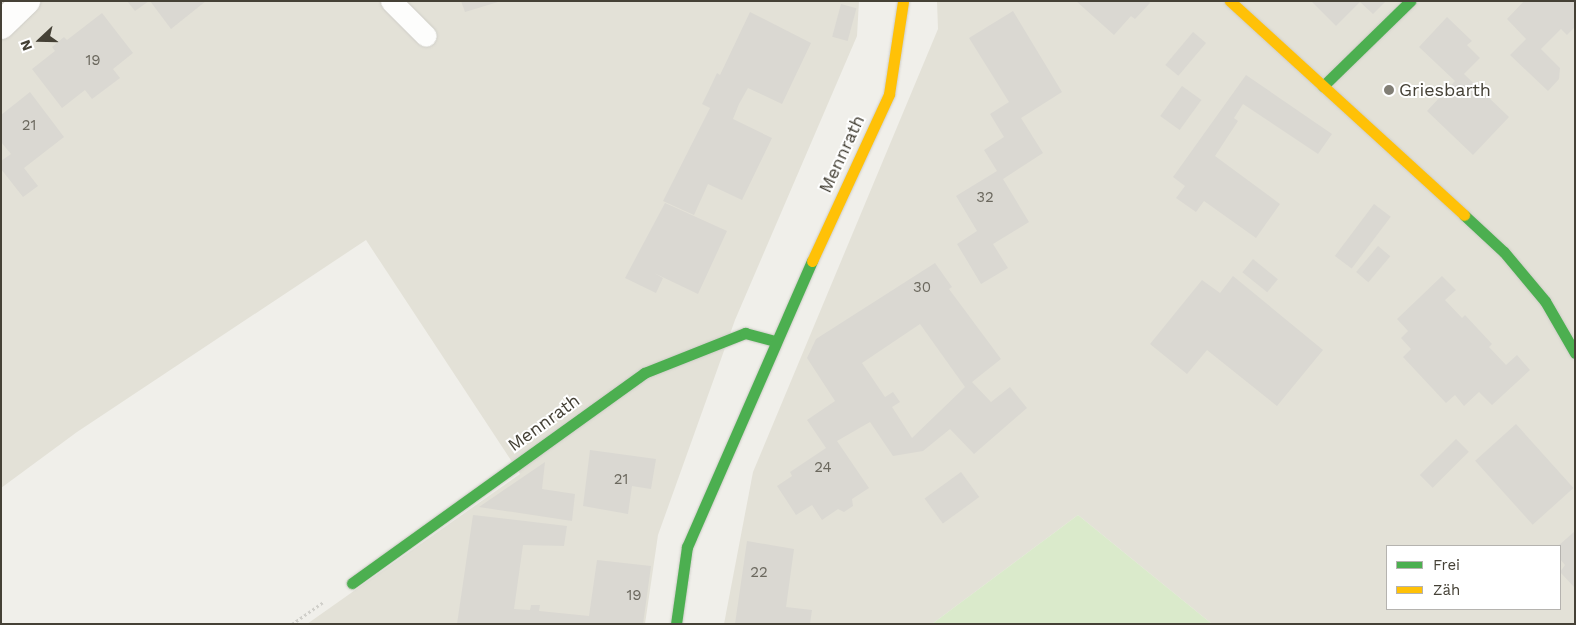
<!DOCTYPE html>
<html>
<head>
<meta charset="utf-8">
<style>
	body { margin:0 }
	#map { position:relative; width:1576px; height:625px; overflow:hidden; background:#f0efea; font-family:"Work Sans",sans-serif }
	div>[style] { position:absolute }
	.residential>* { inset:0; background:#e3e1d7 }
	.green>* { inset:0; background:#daeacb }
	.building>* { inset:0; background:#dad8d2; transform-origin:0 0 }
	.path>* { height:3px; margin-top:-1.5px; transform-origin:0; background:repeating-linear-gradient(90deg,#d0cfca 0 2.5px,transparent 0 5px) }
	.roads { filter:drop-shadow(0 0 1px #cecdc7) drop-shadow(0 0 1px #cecdc7) }
	.lane>* { height:21px; margin:-10.5px; padding:0 10.5px; transform-origin:10.5px; border-radius:10.5px; background:#fdfdfc }
	.street>* { height:28px; margin:-14px; padding:0 14px; transform-origin:14px; border-radius:14px; background:#fdfdfc }
	.fast>* { height:11px; margin:-5.5px; padding:0 5.5px; transform-origin:5.5px; border-radius:5.5px; background:#4caf50 }
	.slow>* { height:11px; margin:-5.5px; padding:0 5.5px; transform-origin:5.5px; border-radius:5.5px; background:#ffc107 }
	.dots>* { width:14px; height:14px; translate:-50% -50%; box-sizing:border-box; border:2px solid #fff; border-radius:50% }
	span { translate:-50% -50%; white-space:nowrap; text-align:center; line-height:1.15; -webkit-text-stroke:4px #fff; paint-order:stroke }
	.number-label { font-size:15px; color:#6b685e }
	.number-label span { -webkit-text-stroke-width:0 }
	.poi-label { font-size:18px; color:#454136 }
	.left { translate:0 -50%; text-align:left }
	.street-label { font-size:18px; color:#454136 }
	.frame { position:absolute; inset:0; border:2px solid #454136; pointer-events:none }
	.legend { position:absolute; left:1386px; top:545px; width:175px; height:65px; box-sizing:border-box; background:#fff; border:1px solid #b5b3af; margin:0; padding:6px 9px; list-style:none; font-size:15px; color:#454136 }
	.legend li { display:flex; align-items:center; gap:10px; height:25px }
	.legend b { width:25px; border:1px solid #b5b3af }
	.north { position:absolute; left:15px; top:15px; width:50px; height:50px; -webkit-text-stroke:4px #fff; paint-order:stroke; rotate:249deg; font-size:14px; font-weight:700; line-height:20px; text-align:center; color:#454136 }
	.north::after { content:''; display:block; margin:auto; width:18px; height:22px; background:#454136; clip-path:polygon(50% 0,100% 100%,50% 72%,0 100%) }
</style>
</head>
<body>
<div id="map">
	<div class="residential">
		<i style="clip-path:polygon(1px 1px,859px 1px,857px 36px,735px 320px,658px 535px,645px 624px,307px 624px,520px 474px,366px 240px,77px 432px,1px 488px)"></i>
		<i style="clip-path:polygon(evenodd,937px 1px,1575px 1px,1575px 624px,1212px 624px,1078px 515px,932px 624px,724px 624px,753px 472px,938px 29px,937px 1px,1387px 546px,1560px 546px,1560px 609px,1387px 609px,1387px 546px)"></i>
	</div>
	<div class="green">
		<i style="clip-path:polygon(1078px 515px,1212px 624px,932px 624px)"></i>
	</div>
	<div class="building">
		<i style="clip-path:polygon(127px 1px,149px 1px,135px 11px)"></i>
		<i style="clip-path:polygon(150px 1px,206px 1px,171px 29px)"></i>
		<i style="clip-path:polygon(461px 1px,498px 1px,498px 2px,465px 12px)"></i>
		<i style="clip-path:polygon(1076px 1px,1149px 1px,1150px 3px,1135px 19px,1131px 16px,1114px 35px)"></i>
		<i style="clip-path:polygon(1311px 1px,1386px 1px,1373px 14px,1360px 2px,1336px 26px)"></i>
		<i style="clip-path:polygon(1524px 1px,1575px 1px,1575px 27px,1567px 35px,1561px 29px,1541px 49px,1560px 68px,1559px 79px,1548px 91px,1510px 55px,1526px 39px,1507px 19px)"></i>
		<i style="left:841px;top:4px;width:16px;height:34px;rotate:15deg"></i>
		<i style="clip-path:polygon(1013px 11px,1062px 92px,1021px 118px,1043px 153px,1003px 179px,1029px 222px,993px 244px,1008px 268px,981px 284px,957px 244px,977px 231px,956px 196px,997px 171px,984px 150px,1004px 137px,990px 114px,1009px 102px,969px 38px)"></i>
		<i style="clip-path:polygon(750px 12px,811px 43px,782px 104px,748px 88px,739px 104px,733px 119px,772px 138px,742px 200px,708px 184px,694px 215px,663px 201px,710px 108px,702px 104px,709px 90px,717px 73px,720px 75px)"></i>
		<i style="clip-path:polygon(102px 13px,133px 53px,113px 69px,120px 78px,92px 99px,85px 90px,62px 108px,32px 69px,55px 51px,52px 47px,64px 37px,67px 40px)"></i>
		<i style="clip-path:polygon(1447px 17px,1472px 41px,1467px 45px,1480px 58px,1464px 74px,1509px 117px,1473px 155px,1427px 111px,1455px 81px,1419px 47px)"></i>
		<i style="left:1193px;top:32px;width:17px;height:43px;rotate:40deg"></i>
		<i style="clip-path:polygon(1246px 75px,1332px 134px,1318px 154px,1243px 104px,1234px 118px,1238px 121px,1215px 156px,1280px 204px,1256px 238px,1204px 201px,1196px 212px,1176px 198px,1185px 186px,1173px 177px)"></i>
		<i style="left:1182px;top:86px;width:24px;height:37px;rotate:36deg"></i>
		<i style="clip-path:polygon(30px 92px,64px 137px,24px 168px,38px 186px,23px 197px,1px 169px,1px 161px,11px 154px,1px 142px,1px 115px)"></i>
		<i style="clip-path:polygon(665px 203px,727px 231px,698px 294px,654px 273px,663px 278px,656px 293px,625px 278px)"></i>
		<i style="left:1374px;top:204px;width:21px;height:65px;rotate:37deg"></i>
		<i style="left:1378px;top:246px;width:16px;height:34px;rotate:40deg"></i>
		<i style="left:1253px;top:259px;width:32px;height:17px;rotate:39deg"></i>
		<i style="clip-path:polygon(evenodd,935px 263px,952px 287px,949px 289px,1001px 359px,972px 382px,991px 402px,1010px 387px,1027px 408px,974px 454px,950px 429px,923px 451px,893px 456px,870px 422px,837px 441px,869px 488px,852px 499px,853px 506px,844px 512px,838px 509px,822px 520px,812px 505px,796px 515px,777px 486px,792px 476px,790px 472px,826px 448px,807px 420px,835px 401px,807px 358px,816px 339px,935px 263px,920px 324px,965px 387px,912px 438px,892px 407px,900px 402px,893px 392px,885px 397px,862px 363px,920px 324px)"></i>
		<i style="clip-path:polygon(1233px 276px,1323px 350px,1277px 406px,1207px 350px,1187px 374px,1150px 344px,1202px 280px,1220px 293px)"></i>
		<i style="clip-path:polygon(1442px 276px,1456px 290px,1445px 300px,1462px 318px,1465px 315px,1492px 344px,1489px 347px,1506px 365px,1517px 355px,1530px 370px,1492px 405px,1479px 392px,1464px 406px,1455px 395px,1446px 403px,1403px 357px,1411px 349px,1401px 338px,1408px 331px,1397px 319px)"></i>
		<i style="left:1516px;top:424px;width:86px;height:55px;rotate:48deg"></i>
		<i style="left:1456px;top:439px;width:18px;height:51px;rotate:45deg"></i>
		<i style="clip-path:polygon(590px 450px,656px 459px,651px 489px,632px 486px,628px 514px,583px 506px)"></i>
		<i style="clip-path:polygon(545px 462px,542px 489px,575px 494px,572px 521px,479px 507px)"></i>
		<i style="left:961px;top:472px;width:31px;height:45px;rotate:54deg"></i>
		<i style="clip-path:polygon(473px 515px,567px 526px,564px 546px,523px 545px,514px 609px,530px 610px,531px 605px,540px 605px,539px 611px,589px 616px,597px 560px,651px 566px,643px 624px,457px 624px)"></i>
		<i style="clip-path:polygon(1575px 531px,1575px 588px,1560px 572px,1565px 565px,1560px 559px,1558px 546px)"></i>
		<i style="clip-path:polygon(747px 541px,794px 549px,786px 607px,812px 610px,810px 624px,735px 624px)"></i>
	</div>
	<div class="path">
		<i style="left:292px;top:624px;width:39px;rotate:-35deg"></i>
	</div>
	<div class="roads">
		<div class="lane">
			<i style="left:391px;top:1px;width:49px;rotate:45deg"></i>
		</div>
		<div class="street">
			<i style="left:1px;top:25px;width:35px;rotate:-44deg"></i>
		</div>
		<div class="fast">
			<i style="left:1323px;top:86px;width:122px;rotate:-44.3deg"></i>
			<i style="left:1464px;top:215px;width:54px;rotate:42.8deg"></i>
			<i style="left:1504px;top:252px;width:64px;rotate:50.1deg"></i>
			<i style="left:1545px;top:301px;width:60px;rotate:60deg"></i>
			<i style="left:352px;top:583px;width:360px;rotate:-35.7deg"></i>
			<i style="left:644px;top:373px;width:109px;rotate:-21.6deg"></i>
			<i style="left:745px;top:333px;width:31px;rotate:15deg"></i>
			<i style="left:676px;top:624px;width:78px;rotate:-81.9deg"></i>
			<i style="left:687px;top:547px;width:312px;rotate:-66.4deg"></i>
		</div>
		<div class="slow">
			<i style="left:1230px;top:1px;width:317px;rotate:42.4deg"></i>
			<i style="left:812px;top:261px;width:184px;rotate:-65.2deg"></i>
			<i style="left:889px;top:94px;width:94px;rotate:-81.4deg"></i>
		</div>
	</div>
	<div class="dots">
		<i style="left:1389px;top:90px;background:#817e75"></i>
	</div>
	<div class="number-label">
		<span style="left:93px;top:61px">19</span>
		<span style="left:29px;top:126px">21</span>
		<span style="left:985px;top:198px">32</span>
		<span style="left:922px;top:288px">30</span>
		<span style="left:823px;top:468px">24</span>
		<span style="left:621px;top:480px">21</span>
		<span style="left:759px;top:573px">22</span>
		<span style="left:634px;top:596px">19</span>
	</div>
	<div class="poi-label">
		<span class="left" style="left:1399px;top:90px">Griesbarth</span>
	</div>
	<div class="street-label">
		<span style="left:842px;top:154px;rotate:-65deg">Mennrath</span>
		<span style="left:544px;top:423px;rotate:-36deg">Mennrath</span>
	</div>
	<div class="frame"></div>
	<ul class="legend">
	<li><b style="height:6px;background:#4caf50"></b>Frei</li>
	<li><b style="height:6px;background:#ffc107"></b>Zäh</li>
	</ul>
	<div class="north">N</div>
</div>
</body>
</html>
